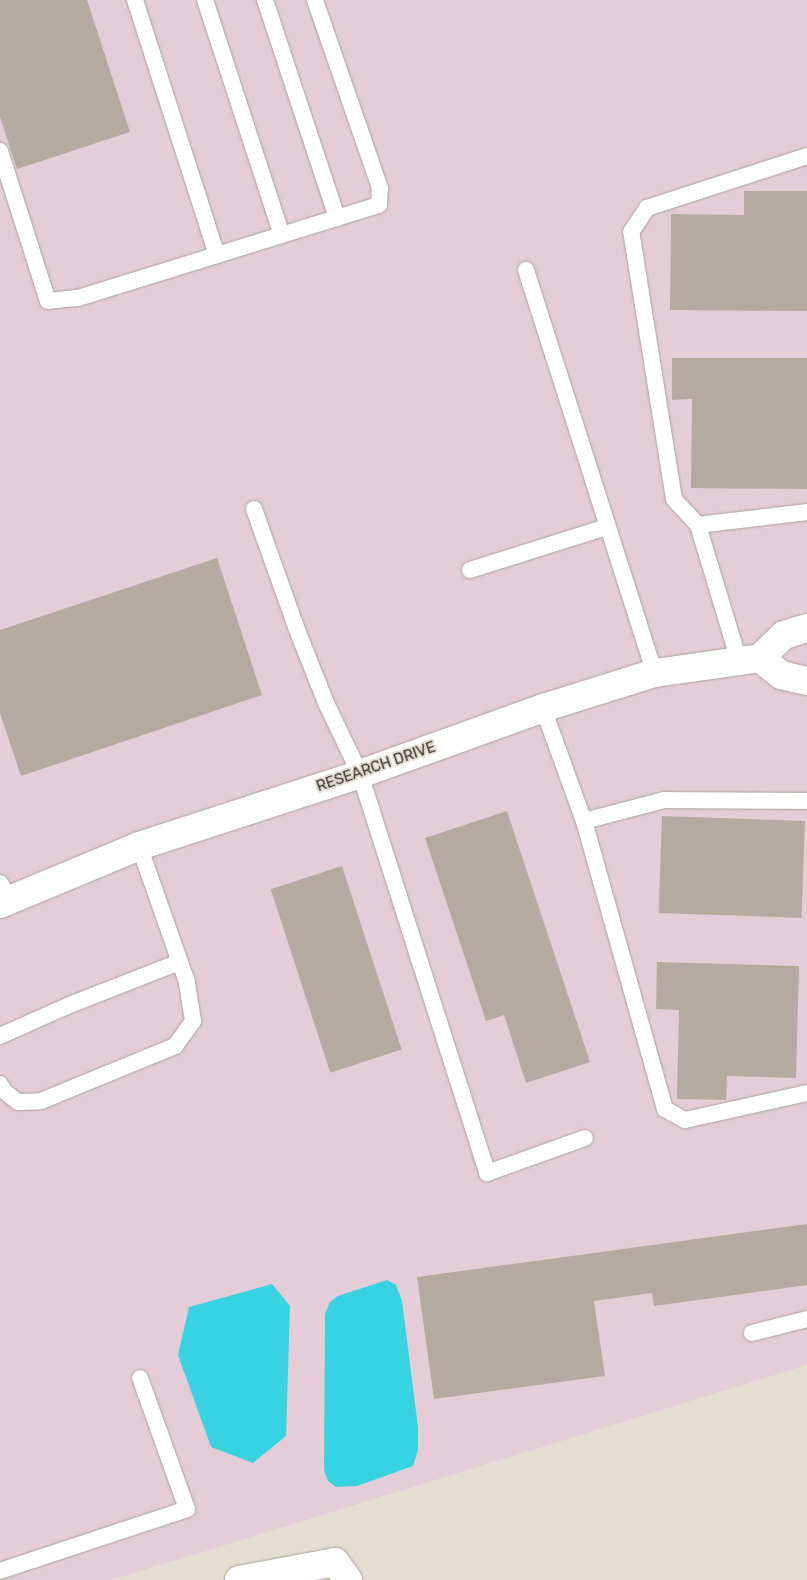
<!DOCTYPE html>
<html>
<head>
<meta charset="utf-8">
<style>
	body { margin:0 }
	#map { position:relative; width:807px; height:1580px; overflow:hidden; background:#e4ded0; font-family:Rubik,sans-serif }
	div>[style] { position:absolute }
	.industrial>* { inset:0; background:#e5cdd7 }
	.water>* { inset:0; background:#38d3e3 }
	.building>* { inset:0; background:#b5aa9f; transform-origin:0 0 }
	.roads { filter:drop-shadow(0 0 1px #a9a396) drop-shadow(0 0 1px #a9a396) }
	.lane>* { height:16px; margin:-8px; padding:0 8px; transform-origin:8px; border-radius:8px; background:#fff }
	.street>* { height:28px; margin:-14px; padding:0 14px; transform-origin:14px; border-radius:14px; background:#fff }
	span { translate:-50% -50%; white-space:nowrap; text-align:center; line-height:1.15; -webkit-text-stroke:4px #e4ded0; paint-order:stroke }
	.street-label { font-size:15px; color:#33312b }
</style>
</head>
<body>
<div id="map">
	<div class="industrial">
		<i style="clip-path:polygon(0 0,807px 0,807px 1365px,112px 1580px,0 1580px)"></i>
	</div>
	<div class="water">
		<i style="clip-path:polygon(387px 1280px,396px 1285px,402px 1301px,418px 1427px,418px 1450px,413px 1466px,357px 1486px,336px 1487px,328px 1481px,324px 1470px,325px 1314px,330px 1302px,338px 1296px)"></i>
		<i style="clip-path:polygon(272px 1284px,290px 1306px,286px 1436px,253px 1463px,211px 1447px,178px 1355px,189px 1307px)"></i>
	</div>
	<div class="building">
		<i style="clip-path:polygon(0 0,87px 0,130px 132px,17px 169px,0 117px)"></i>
		<i style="clip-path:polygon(744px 191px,807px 191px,807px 311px,670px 310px,671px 214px,744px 215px)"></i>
		<i style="clip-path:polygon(672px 358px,807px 358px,807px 489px,691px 488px,692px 399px,672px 400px)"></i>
		<i style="clip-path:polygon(217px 558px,262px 695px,21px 776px,0 713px,0 630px)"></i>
		<i style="clip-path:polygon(507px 811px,590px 1062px,526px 1083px,504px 1015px,486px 1021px,425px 838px)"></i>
		<i style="left:662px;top:816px;width:143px;height:97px;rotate:2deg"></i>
		<i style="left:342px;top:866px;width:193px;height:75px;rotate:72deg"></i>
		<i style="clip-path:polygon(657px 962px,799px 966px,796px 1078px,727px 1076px,726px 1100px,677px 1099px,679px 1010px,656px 1009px)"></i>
		<i style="clip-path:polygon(807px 1224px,807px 1285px,654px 1306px,652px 1293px,594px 1301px,605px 1376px,434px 1399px,417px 1277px)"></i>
	</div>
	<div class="roads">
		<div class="lane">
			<i style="left:135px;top:0;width:268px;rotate:72.2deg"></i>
			<i style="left:205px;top:0;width:247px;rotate:71.9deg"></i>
			<i style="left:265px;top:0;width:230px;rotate:71.7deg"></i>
			<i style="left:0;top:151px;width:157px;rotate:72.3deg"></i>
			<i style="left:48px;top:301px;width:30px;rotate:-6deg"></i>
			<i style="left:78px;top:298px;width:315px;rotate:-17.2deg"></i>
			<i style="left:379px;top:205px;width:17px;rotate:-87deg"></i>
			<i style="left:380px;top:188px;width:199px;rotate:-109.1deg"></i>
			<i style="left:526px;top:270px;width:423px;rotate:72.3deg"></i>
			<i style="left:254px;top:509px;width:128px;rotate:70.4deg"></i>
			<i style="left:297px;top:630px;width:79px;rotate:68.3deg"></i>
			<i style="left:326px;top:703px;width:79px;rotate:64.4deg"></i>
			<i style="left:360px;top:774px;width:419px;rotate:72.3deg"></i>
			<i style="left:487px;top:1173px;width:104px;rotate:-19.7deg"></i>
			<i style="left:698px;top:525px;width:110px;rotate:-6.8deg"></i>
			<i style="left:470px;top:570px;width:143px;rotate:-17.5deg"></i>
			<i style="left:739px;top:661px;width:142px;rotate:-106.8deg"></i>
			<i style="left:698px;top:525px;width:35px;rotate:-133deg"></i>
			<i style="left:674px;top:499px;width:270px;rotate:-99.1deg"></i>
			<i style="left:631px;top:232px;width:29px;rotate:-56deg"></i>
			<i style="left:647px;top:208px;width:168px;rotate:-18deg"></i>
			<i style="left:543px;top:708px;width:120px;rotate:70.1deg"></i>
			<i style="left:584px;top:821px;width:299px;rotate:74.3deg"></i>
			<i style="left:665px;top:1109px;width:23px;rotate:29deg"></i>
			<i style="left:685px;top:1120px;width:125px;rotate:-12.5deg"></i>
			<i style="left:584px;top:821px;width:83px;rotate:-14.7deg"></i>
			<i style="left:664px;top:800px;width:143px;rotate:0.4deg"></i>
			<i style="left:0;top:883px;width:19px;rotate:58deg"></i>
			<i style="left:0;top:1036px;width:73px;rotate:-24.1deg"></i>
			<i style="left:67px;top:1006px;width:120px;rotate:-21.4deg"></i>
			<i style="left:0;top:1084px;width:8px;rotate:60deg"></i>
			<i style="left:4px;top:1091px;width:18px;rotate:38deg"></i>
			<i style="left:18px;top:1102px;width:23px;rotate:-2deg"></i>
			<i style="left:41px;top:1101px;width:145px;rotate:-22.3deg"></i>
			<i style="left:175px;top:1046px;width:31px;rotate:-54deg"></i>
			<i style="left:193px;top:1021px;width:39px;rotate:-99deg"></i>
			<i style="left:187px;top:982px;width:144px;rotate:-109.4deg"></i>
			<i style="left:752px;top:1333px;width:57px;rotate:-14.3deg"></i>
			<i style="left:0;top:1571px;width:197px;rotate:-18.3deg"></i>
			<i style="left:187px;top:1509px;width:139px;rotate:-109.7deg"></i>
		</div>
		<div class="street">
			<i style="left:760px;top:658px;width:27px;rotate:39deg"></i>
			<i style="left:781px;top:675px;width:27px;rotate:13deg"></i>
			<i style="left:0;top:904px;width:151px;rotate:-22.6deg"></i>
			<i style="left:139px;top:846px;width:232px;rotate:-18deg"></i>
			<i style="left:360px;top:774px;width:195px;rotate:-19.8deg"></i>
			<i style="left:543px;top:708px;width:117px;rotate:-17.4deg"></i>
			<i style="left:655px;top:673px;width:106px;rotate:-8.1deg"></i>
			<i style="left:760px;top:658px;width:33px;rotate:-44deg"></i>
			<i style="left:784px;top:635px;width:24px;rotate:-17deg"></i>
			<i style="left:239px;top:1580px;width:98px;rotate:-10.6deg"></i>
			<i style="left:335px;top:1562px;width:22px;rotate:54deg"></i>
		</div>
	</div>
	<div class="street-label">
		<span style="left:376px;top:767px;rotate:-19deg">RESEARCH DRIVE</span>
	</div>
</div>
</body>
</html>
